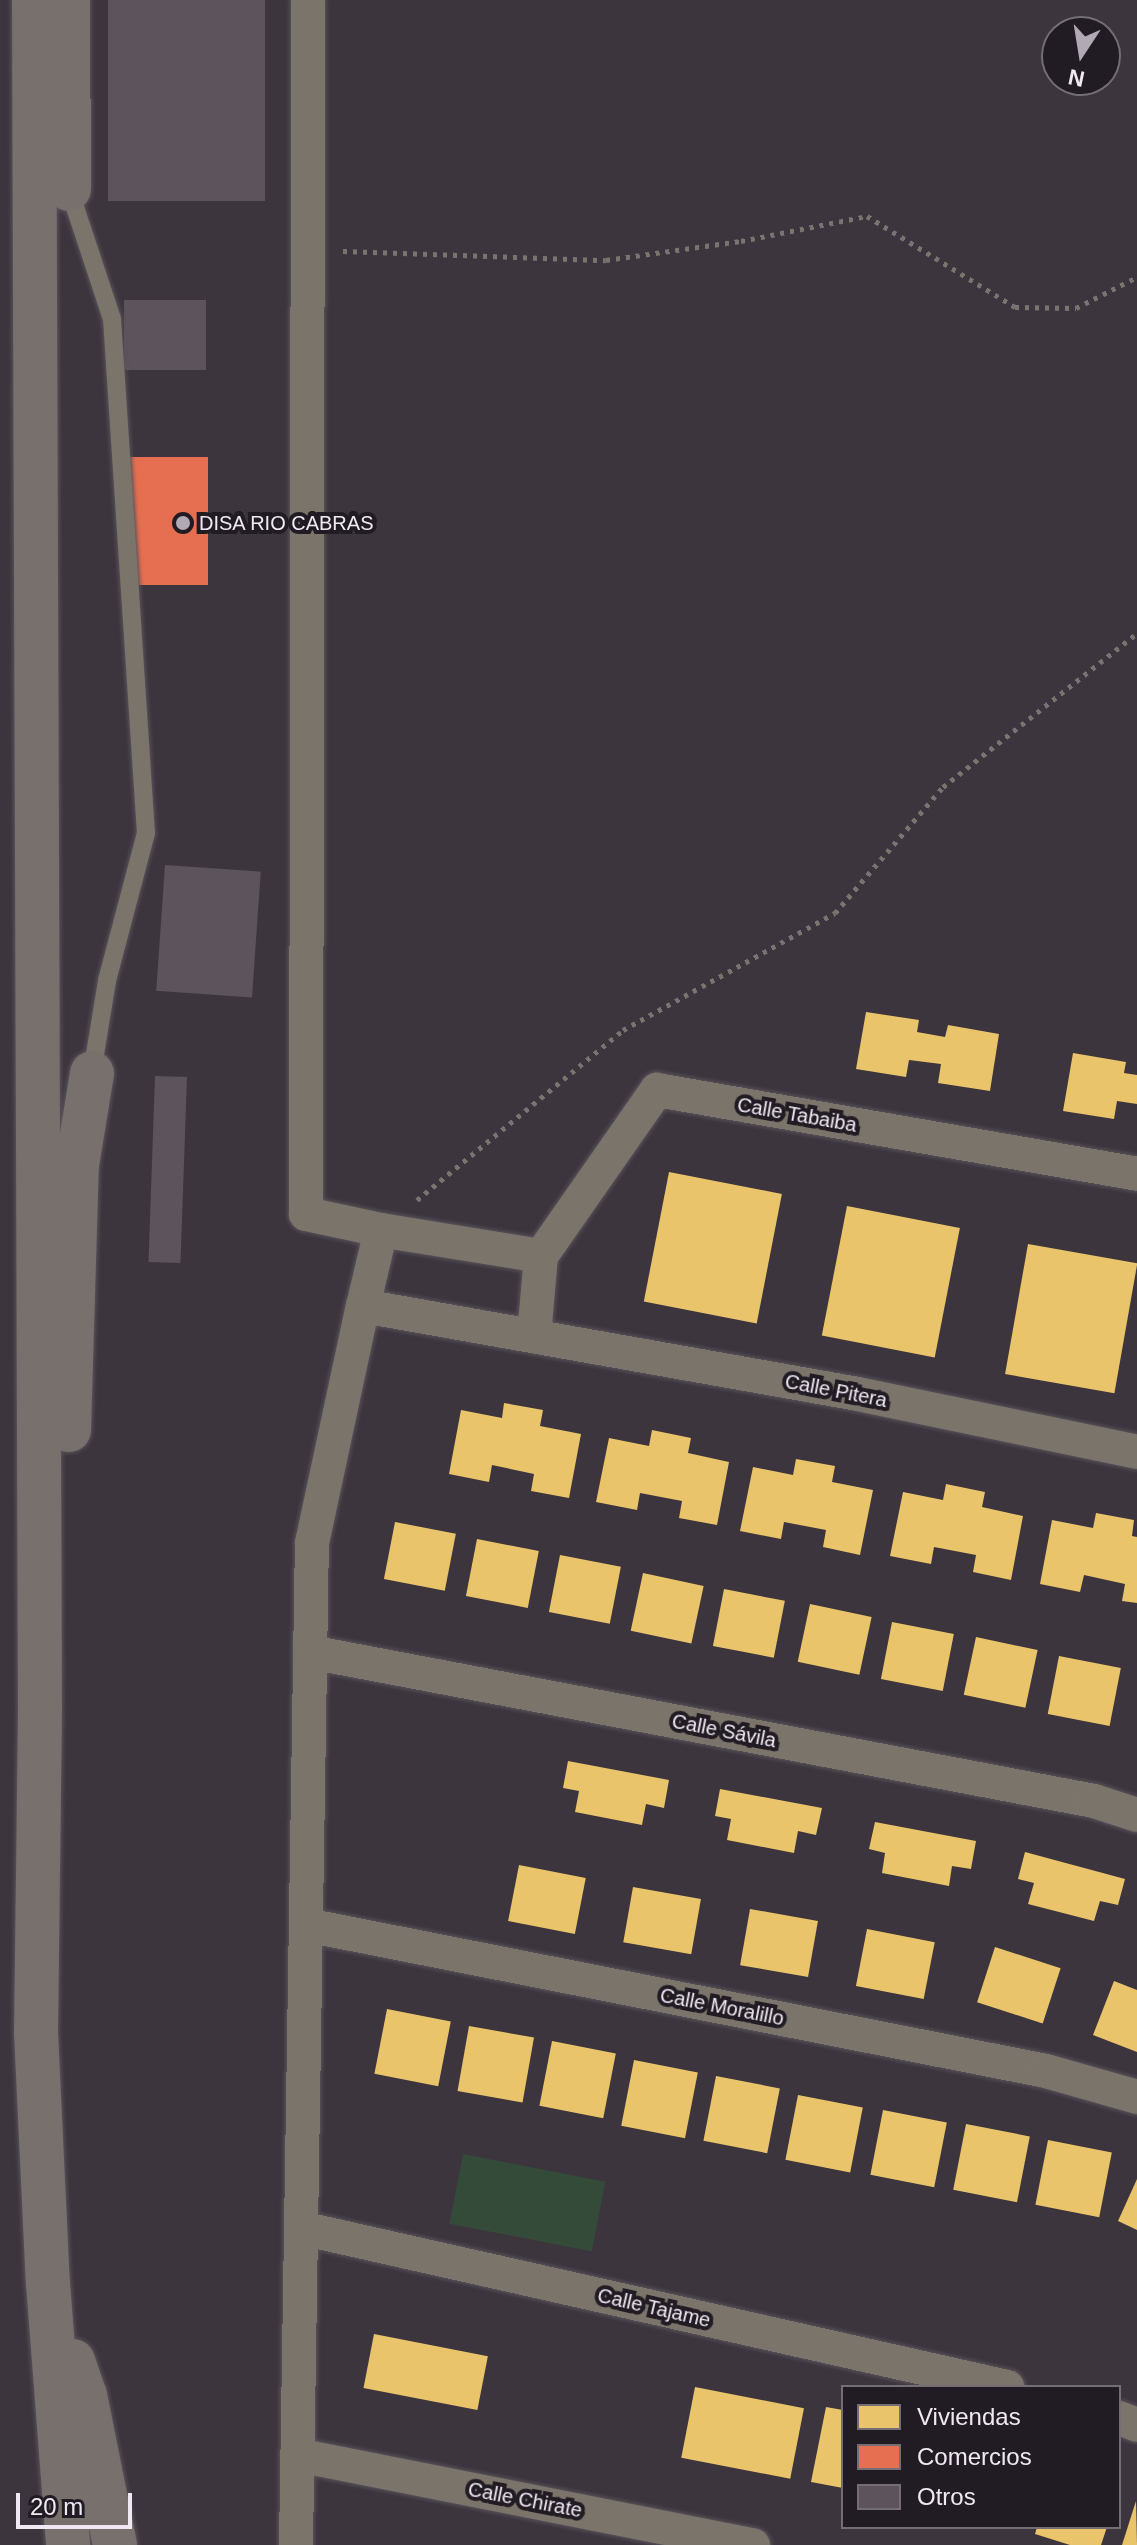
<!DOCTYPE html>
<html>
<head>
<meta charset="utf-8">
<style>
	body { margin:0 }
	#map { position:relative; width:1137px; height:2545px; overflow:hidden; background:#3c353e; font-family:Helvetica,sans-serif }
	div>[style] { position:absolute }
	.green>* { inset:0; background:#354b3a; transform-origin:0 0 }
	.homes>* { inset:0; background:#e9c46a; transform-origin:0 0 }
	.shops>* { inset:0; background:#e76f51; transform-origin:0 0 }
	.building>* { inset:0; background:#5d535c; transform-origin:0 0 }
	.path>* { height:5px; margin-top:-2.5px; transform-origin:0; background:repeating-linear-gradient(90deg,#7a7471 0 4px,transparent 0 10px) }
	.roads { filter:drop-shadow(0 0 2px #58525a) drop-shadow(0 0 2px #58525a) }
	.service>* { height:18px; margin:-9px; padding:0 9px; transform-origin:9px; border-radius:9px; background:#7b746b }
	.minor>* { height:34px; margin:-17px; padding:0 17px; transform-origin:17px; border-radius:17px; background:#7b746b }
	.trunk>* { height:44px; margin:-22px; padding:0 22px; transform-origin:22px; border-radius:22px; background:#78706c }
	.dots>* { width:22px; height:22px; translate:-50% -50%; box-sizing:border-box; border:4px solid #211b23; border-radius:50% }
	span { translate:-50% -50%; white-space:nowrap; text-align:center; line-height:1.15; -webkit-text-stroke:8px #211b23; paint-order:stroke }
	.poi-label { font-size:20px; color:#f0e8f3 }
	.left { translate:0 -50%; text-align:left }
	.street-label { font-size:20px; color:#f0e8f3 }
	.legend { position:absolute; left:841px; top:2385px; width:280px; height:144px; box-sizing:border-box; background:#211b23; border:2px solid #746d76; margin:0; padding:10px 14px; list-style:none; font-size:24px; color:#f0e8f3 }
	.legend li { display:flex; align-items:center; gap:16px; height:40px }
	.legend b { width:40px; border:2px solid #746d76 }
	.north { position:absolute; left:1041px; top:16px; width:80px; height:80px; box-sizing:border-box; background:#211b23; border:2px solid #746d76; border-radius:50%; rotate:192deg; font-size:22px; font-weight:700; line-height:32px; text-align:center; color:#f0e8f3 }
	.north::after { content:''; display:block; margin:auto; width:28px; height:36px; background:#b1a9b4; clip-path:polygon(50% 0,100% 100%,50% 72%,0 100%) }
	.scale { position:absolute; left:16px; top:2493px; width:116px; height:36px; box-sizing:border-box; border:4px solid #f0e8f3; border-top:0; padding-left:10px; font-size:24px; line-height:28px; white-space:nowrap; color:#f0e8f3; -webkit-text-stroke:6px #211b23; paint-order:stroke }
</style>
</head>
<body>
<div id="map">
	<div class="green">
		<i style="left:463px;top:2154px;width:145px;height:71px;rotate:11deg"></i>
	</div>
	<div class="homes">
		<i style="clip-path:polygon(866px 1012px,919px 1020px,917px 1032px,945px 1037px,948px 1025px,999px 1034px,990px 1091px,938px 1083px,941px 1064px,909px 1060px,906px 1077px,856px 1069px)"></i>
		<i style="clip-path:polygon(1073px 1053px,1126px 1062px,1124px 1073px,1137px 1075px,1137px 1104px,1117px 1101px,1114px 1119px,1063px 1111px)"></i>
		<i style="left:669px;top:1172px;width:115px;height:132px;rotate:11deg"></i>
		<i style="left:847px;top:1206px;width:115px;height:132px;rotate:11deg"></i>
		<i style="left:1028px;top:1244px;width:111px;height:132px;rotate:10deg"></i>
		<i style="clip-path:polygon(504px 1403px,543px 1410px,540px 1426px,581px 1434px,569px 1498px,531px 1491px,534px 1474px,492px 1465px,489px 1482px,449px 1474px,461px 1410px,502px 1418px)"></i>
		<i style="clip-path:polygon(652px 1430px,691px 1438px,688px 1453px,729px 1462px,717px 1525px,679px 1518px,682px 1501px,640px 1493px,637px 1510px,596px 1502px,609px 1438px,649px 1446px)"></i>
		<i style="clip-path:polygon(796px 1459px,835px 1466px,832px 1482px,873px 1490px,860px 1555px,823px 1547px,826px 1530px,784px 1522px,781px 1539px,740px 1531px,753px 1467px,793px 1475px)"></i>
		<i style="clip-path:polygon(946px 1484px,985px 1492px,982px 1507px,1023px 1516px,1011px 1580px,973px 1572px,976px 1555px,934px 1547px,931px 1564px,890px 1556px,903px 1492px,943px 1500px)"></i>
		<i style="clip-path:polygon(1096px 1513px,1134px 1520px,1132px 1536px,1137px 1537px,1137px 1603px,1122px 1601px,1125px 1584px,1084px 1575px,1080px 1592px,1040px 1584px,1052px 1520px,1093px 1528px)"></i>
		<i style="left:395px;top:1522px;width:62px;height:58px;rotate:11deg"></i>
		<i style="left:477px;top:1539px;width:63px;height:58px;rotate:11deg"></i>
		<i style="left:560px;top:1555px;width:62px;height:58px;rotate:11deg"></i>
		<i style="left:643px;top:1573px;width:62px;height:59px;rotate:12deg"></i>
		<i style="left:724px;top:1589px;width:62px;height:58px;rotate:11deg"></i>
		<i style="left:810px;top:1604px;width:63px;height:59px;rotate:12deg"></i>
		<i style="left:892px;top:1622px;width:63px;height:58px;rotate:11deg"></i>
		<i style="left:976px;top:1637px;width:63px;height:59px;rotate:12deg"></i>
		<i style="left:1059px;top:1656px;width:63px;height:59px;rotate:11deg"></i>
		<i style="clip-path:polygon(568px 1761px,669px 1780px,664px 1808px,646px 1804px,642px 1825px,575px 1812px,579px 1791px,563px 1788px)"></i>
		<i style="clip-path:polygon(720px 1789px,822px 1808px,816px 1835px,798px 1831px,794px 1853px,727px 1840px,731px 1819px,715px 1816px)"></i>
		<i style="clip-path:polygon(875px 1822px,976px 1841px,971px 1869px,952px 1866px,949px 1886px,882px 1873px,885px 1853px,869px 1849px)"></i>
		<i style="clip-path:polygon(1025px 1852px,1125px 1879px,1118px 1905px,1100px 1901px,1094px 1921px,1028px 1904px,1034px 1883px,1018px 1879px)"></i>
		<i style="left:519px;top:1865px;width:68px;height:57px;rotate:11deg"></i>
		<i style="left:633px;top:1887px;width:69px;height:56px;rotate:10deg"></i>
		<i style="left:750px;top:1909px;width:69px;height:57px;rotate:10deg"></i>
		<i style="left:867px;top:1929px;width:69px;height:58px;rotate:11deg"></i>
		<i style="left:995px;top:1947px;width:69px;height:58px;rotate:18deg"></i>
		<i style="clip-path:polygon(1114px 1981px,1137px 1990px,1137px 2052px,1093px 2035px)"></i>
		<i style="left:387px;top:2009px;width:65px;height:66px;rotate:11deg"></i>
		<i style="left:469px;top:2026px;width:66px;height:66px;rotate:10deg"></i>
		<i style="left:552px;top:2041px;width:65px;height:66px;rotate:11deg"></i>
		<i style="left:634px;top:2060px;width:65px;height:67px;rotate:11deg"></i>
		<i style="left:716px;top:2076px;width:65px;height:66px;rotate:11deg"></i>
		<i style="left:798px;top:2095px;width:66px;height:66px;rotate:11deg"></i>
		<i style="left:883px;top:2110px;width:65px;height:66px;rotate:11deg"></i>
		<i style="left:966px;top:2124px;width:65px;height:67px;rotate:11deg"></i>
		<i style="left:1048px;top:2140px;width:65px;height:66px;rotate:11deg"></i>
		<i style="clip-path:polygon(1137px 2179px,1137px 2230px,1118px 2221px)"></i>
		<i style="left:374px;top:2334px;width:116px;height:55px;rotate:11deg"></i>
		<i style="left:695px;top:2387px;width:111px;height:72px;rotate:11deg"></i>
		<i style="clip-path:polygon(826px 2407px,843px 2410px,843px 2488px,811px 2482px)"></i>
		<i style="clip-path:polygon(1136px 2501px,1137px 2545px,1122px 2545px)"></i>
		<i style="clip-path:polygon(1037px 2527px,1107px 2527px,1101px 2545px,1070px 2545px,1035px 2534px)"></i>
	</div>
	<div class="shops">
		<i style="left:122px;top:457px;width:86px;height:128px"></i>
	</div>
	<div class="building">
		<i style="left:108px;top:0;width:157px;height:201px"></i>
		<i style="left:124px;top:300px;width:82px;height:70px"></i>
		<i style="left:165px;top:865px;width:96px;height:126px;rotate:4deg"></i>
		<i style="left:155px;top:1076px;width:32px;height:186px;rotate:2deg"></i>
	</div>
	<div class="path">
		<i style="left:343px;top:251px;width:263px;rotate:2deg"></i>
		<i style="left:606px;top:260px;width:136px;rotate:-8deg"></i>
		<i style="left:741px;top:241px;width:128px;rotate:-11.2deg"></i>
		<i style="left:867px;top:216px;width:174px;rotate:31.6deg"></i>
		<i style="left:1015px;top:307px;width:61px;rotate:0.9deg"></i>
		<i style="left:1076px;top:308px;width:68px;rotate:-26.9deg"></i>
		<i style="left:417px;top:1200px;width:267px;rotate:-39.5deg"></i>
		<i style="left:623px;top:1030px;width:242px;rotate:-28.9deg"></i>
		<i style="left:835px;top:913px;width:166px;rotate:-49.4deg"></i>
		<i style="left:943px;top:787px;width:248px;rotate:-38.4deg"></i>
	</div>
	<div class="roads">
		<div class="service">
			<i style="left:69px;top:189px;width:137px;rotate:71.7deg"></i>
			<i style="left:112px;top:319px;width:515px;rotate:86.22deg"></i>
			<i style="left:146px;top:833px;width:153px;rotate:104.8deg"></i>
			<i style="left:107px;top:981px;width:93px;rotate:99.3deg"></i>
		</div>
		<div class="minor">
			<i style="left:308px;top:0;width:1214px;rotate:90.09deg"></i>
			<i style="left:306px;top:1214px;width:77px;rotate:12deg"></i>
			<i style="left:541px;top:1256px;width:203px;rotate:-55.1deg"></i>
			<i style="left:657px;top:1090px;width:487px;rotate:9.9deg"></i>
			<i style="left:534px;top:1336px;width:80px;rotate:-85deg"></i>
			<i style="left:541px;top:1256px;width:162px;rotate:-170.8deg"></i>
			<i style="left:381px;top:1230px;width:78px;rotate:103.3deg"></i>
			<i style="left:363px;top:1306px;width:503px;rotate:10.08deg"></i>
			<i style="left:858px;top:1394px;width:285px;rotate:11.7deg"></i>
			<i style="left:310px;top:1652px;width:798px;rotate:10.76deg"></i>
			<i style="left:1094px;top:1801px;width:45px;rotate:18deg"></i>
			<i style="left:306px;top:1925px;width:754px;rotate:11.16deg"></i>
			<i style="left:1046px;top:2071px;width:95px;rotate:15.9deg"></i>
			<i style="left:301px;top:2228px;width:724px;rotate:12.69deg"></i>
			<i style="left:1119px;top:2418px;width:19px;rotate:21deg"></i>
			<i style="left:297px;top:2455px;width:465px;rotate:11.2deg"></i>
			<i style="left:296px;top:2545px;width:1002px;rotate:-89.09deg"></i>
			<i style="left:312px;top:1543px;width:242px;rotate:-77.9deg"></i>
		</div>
		<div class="trunk">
			<i style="left:34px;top:0;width:1709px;rotate:89.8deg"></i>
			<i style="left:40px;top:1709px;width:323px;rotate:90.7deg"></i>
			<i style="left:36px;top:2032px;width:251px;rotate:87.3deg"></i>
			<i style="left:48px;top:2283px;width:263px;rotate:85.6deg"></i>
			<i style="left:68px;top:0;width:189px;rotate:89.7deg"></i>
			<i style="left:69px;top:1430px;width:265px;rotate:-88.3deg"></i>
			<i style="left:77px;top:1165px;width:93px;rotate:-80.7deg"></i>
			<i style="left:73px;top:2361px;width:36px;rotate:71deg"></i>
			<i style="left:85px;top:2395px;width:153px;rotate:78.7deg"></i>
		</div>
	</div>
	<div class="dots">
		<i style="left:183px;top:523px;background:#b1a9b4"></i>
	</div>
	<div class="poi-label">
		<span class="left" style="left:199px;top:523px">DISA RIO CABRAS</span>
	</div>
	<div class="street-label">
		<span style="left:797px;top:1115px;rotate:10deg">Calle Tabaiba</span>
		<span style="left:836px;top:1391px;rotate:11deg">Calle Pitera</span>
		<span style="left:724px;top:1731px;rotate:11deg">Calle Sávila</span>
		<span style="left:722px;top:2007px;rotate:11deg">Calle Moralillo</span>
		<span style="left:654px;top:2308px;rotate:13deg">Calle Tajame</span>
		<span style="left:525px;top:2500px;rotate:11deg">Calle Chirate</span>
	</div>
	<ul class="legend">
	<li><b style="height:22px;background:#e9c46a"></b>Viviendas</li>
	<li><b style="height:22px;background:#e76f51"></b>Comercios</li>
	<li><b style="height:22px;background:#5d535c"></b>Otros</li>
	</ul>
	<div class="north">N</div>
	<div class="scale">20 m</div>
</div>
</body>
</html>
